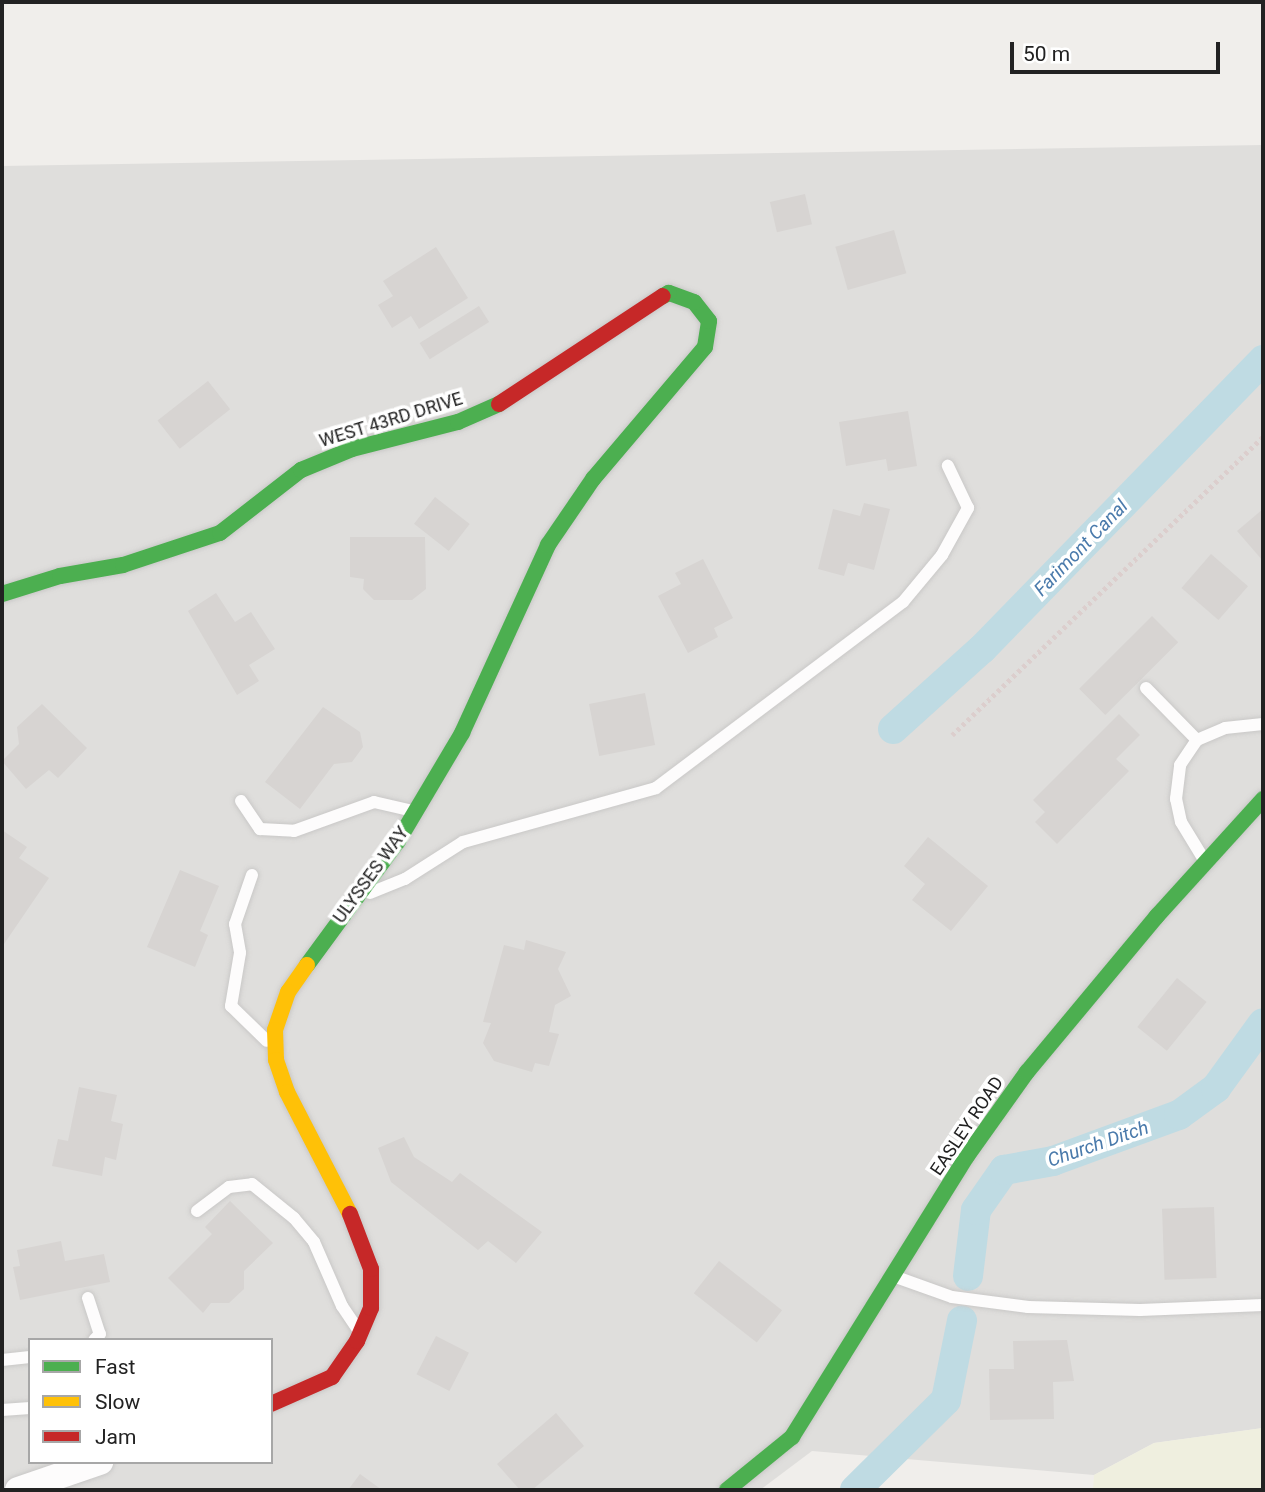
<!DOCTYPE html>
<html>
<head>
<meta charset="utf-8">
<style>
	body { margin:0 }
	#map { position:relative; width:1265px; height:1492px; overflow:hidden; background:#f0eeeb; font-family:Roboto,sans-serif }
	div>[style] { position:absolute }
	.residential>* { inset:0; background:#dfdedc }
	.farmland>* { inset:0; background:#efefdf }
	.canal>* { height:30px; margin:-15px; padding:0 15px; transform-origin:15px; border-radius:15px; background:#bfdbe3 }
	.building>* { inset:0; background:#d7d4d2; transform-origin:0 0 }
	.path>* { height:4.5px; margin-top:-2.25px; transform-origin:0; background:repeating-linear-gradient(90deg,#dccecd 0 3.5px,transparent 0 7px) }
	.roads { filter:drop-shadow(0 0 2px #c9c8c7) drop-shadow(0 0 2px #c9c8c7) }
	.lane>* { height:12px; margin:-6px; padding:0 6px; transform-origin:6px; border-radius:6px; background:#fdfcfc }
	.street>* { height:26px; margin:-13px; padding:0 13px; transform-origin:13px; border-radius:13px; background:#fdfcfc }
	.fast>* { height:16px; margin:-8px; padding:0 8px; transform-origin:8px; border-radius:8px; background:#4caf50 }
	.slow>* { height:16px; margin:-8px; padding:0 8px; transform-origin:8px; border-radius:8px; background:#ffc107 }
	.jam>* { height:16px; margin:-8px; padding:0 8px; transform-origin:8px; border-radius:8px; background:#c62828 }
	span { translate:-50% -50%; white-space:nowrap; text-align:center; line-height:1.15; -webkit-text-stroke:7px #fff; paint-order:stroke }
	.street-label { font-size:18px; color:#222 }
	.water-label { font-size:19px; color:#4a7aab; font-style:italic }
	.frame { position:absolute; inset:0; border:4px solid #222; pointer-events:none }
	.legend { position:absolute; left:28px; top:1338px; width:245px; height:126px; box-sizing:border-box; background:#fff; border:2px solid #a7a7a7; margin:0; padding:9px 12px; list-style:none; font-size:21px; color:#222 }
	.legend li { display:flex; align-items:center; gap:14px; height:35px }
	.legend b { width:35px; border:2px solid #a7a7a7 }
	.scale { position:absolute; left:1010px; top:42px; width:210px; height:32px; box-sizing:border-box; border:4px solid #222; border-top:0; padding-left:9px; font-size:21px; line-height:24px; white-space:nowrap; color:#222; -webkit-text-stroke:5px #fff; paint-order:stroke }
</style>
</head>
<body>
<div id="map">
	<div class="residential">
		<i style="clip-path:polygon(evenodd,1263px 145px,1263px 1428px,1154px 1443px,1094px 1475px,812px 1451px,760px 1490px,2px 1490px,2px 166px,1263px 145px,30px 1340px,271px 1340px,271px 1462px,30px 1462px,30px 1340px)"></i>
	</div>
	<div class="farmland">
		<i style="clip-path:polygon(1263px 1428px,1263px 1490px,1093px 1490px,1094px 1475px,1154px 1443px)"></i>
	</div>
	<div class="canal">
		<i style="left:893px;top:729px;width:120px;rotate:-42deg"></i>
		<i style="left:982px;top:649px;width:403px;rotate:-45.8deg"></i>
		<i style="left:968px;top:1276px;width:66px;rotate:-83.1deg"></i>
		<i style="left:976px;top:1210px;width:49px;rotate:-55deg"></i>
		<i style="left:1004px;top:1170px;width:50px;rotate:-10.4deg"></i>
		<i style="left:1053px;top:1161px;width:134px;rotate:-20.1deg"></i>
		<i style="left:1179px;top:1115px;width:46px;rotate:-36.1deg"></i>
		<i style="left:1216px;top:1088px;width:80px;rotate:-54.1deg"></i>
		<i style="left:855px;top:1490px;width:128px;rotate:-44.7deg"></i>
		<i style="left:946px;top:1400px;width:81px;rotate:-78.6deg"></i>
	</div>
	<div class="building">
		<i style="left:805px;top:194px;width:31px;height:36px;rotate:77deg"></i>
		<i style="left:894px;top:230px;width:45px;height:61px;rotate:74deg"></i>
		<i style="clip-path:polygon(436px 247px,468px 298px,419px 329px,411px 316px,392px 328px,378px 305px,393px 296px,383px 281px)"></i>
		<i style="left:479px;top:306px;width:19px;height:70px;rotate:58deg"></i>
		<i style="left:208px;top:381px;width:36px;height:64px;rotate:52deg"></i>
		<i style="clip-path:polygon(908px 411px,917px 466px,888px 471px,886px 459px,846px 466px,839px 422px)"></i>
		<i style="left:435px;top:497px;width:44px;height:34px;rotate:38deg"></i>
		<i style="clip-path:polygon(864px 503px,890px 509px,874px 570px,848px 563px,844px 576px,818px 569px,833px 509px,860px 516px)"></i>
		<i style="clip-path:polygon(1263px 509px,1263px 561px,1237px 531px)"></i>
		<i style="clip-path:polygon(350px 537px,425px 537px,426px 589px,412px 600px,374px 600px,363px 589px,364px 579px,350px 577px)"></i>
		<i style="left:1211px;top:554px;width:49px;height:45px;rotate:41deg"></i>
		<i style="clip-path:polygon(703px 559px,733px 618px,714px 628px,718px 637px,688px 653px,658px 596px,681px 584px,675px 573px)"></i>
		<i style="clip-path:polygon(216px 593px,235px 622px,251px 612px,275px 649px,249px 665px,259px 681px,237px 695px,188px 611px)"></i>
		<i style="left:1152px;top:616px;width:37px;height:103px;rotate:45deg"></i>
		<i style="left:645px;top:693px;width:53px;height:57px;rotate:79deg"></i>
		<i style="clip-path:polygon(42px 704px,87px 748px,58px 778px,49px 770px,26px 789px,2px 761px,19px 744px,17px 727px)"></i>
		<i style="clip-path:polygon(323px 707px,360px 732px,363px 747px,352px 762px,334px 764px,300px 809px,265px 782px)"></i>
		<i style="clip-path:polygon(1119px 714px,1140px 735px,1116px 759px,1129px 771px,1057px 844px,1035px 822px,1045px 812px,1033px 800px)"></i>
		<i style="clip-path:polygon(2px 830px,27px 847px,19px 858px,49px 878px,2px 947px)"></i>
		<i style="clip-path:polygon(928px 837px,988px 886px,951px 931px,912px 900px,925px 884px,904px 866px)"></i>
		<i style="clip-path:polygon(180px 870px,219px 886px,200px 931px,208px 935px,195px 967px,147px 947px)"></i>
		<i style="clip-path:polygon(526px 940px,566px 952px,558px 969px,571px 996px,555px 1005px,549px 1032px,559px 1034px,549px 1066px,535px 1063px,532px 1072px,494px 1061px,483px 1043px,491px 1023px,483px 1022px,504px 945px,524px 950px)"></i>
		<i style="left:1177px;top:978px;width:38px;height:63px;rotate:39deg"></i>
		<i style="clip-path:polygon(79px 1087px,117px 1095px,111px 1121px,123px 1124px,116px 1160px,105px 1157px,102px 1176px,52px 1166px,58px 1139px,68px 1141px)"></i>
		<i style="clip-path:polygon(404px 1137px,414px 1157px,452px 1182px,460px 1173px,542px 1232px,516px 1263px,488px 1241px,478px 1250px,391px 1182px,378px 1148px)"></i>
		<i style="clip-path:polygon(230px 1201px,273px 1243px,244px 1271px,244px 1289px,229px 1303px,211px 1303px,203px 1313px,168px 1278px,212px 1234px,205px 1227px)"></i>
		<i style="left:1214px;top:1207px;width:71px;height:52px;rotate:88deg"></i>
		<i style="clip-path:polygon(61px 1241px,65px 1261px,104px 1254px,110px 1282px,20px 1300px,13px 1267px,20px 1266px,17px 1250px)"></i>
		<i style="left:719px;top:1261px;width:80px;height:41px;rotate:38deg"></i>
		<i style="left:436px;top:1336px;width:37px;height:43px;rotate:27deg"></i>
		<i style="clip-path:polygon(1067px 1340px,1074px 1381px,1053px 1382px,1054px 1419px,990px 1420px,989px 1369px,1014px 1369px,1013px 1341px)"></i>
		<i style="clip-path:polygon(556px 1413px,584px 1446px,532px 1490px,520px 1490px,497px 1464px)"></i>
		<i style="clip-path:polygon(360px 1474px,382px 1490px,348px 1490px)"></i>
	</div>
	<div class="path">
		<i style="left:952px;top:735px;width:431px;rotate:-43.8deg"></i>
	</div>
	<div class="roads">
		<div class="lane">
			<i style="left:1146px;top:688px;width:73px;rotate:45.6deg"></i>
			<i style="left:241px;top:801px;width:34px;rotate:56deg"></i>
			<i style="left:260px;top:829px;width:34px;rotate:3deg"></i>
			<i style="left:294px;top:831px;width:85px;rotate:-19.9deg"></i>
			<i style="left:374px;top:802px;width:39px;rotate:13deg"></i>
			<i style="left:1203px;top:858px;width:42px;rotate:-121.4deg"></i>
			<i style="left:1181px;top:822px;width:24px;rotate:-102deg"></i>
			<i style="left:1176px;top:799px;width:34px;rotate:-83deg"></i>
			<i style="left:1180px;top:765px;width:30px;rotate:-56deg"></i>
			<i style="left:1197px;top:740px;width:30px;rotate:-23deg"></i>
			<i style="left:1225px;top:728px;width:38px;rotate:-6deg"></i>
			<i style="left:252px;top:875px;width:52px;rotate:109.1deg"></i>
			<i style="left:235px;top:924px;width:29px;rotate:80deg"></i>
			<i style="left:240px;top:953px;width:54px;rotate:99.6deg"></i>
			<i style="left:231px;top:1006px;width:50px;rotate:44.2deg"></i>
			<i style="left:370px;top:893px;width:38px;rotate:-22deg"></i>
			<i style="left:405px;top:879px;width:69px;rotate:-32.5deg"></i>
			<i style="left:463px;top:842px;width:200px;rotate:-15.6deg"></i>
			<i style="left:656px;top:788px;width:309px;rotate:-37deg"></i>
			<i style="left:903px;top:602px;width:61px;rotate:-50.3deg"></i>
			<i style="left:942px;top:555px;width:54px;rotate:-61deg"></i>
			<i style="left:968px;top:508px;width:47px;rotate:-115.5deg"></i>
			<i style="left:197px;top:1211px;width:40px;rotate:-37deg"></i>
			<i style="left:229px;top:1187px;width:23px;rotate:-7deg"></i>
			<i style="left:252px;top:1184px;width:54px;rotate:39deg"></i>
			<i style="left:294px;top:1218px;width:31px;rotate:50deg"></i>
			<i style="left:314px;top:1242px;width:70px;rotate:66.4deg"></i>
			<i style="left:342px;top:1306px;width:27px;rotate:56deg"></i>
			<i style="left:896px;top:1277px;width:59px;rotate:19.7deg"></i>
			<i style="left:952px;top:1297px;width:77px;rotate:7.5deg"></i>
			<i style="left:1028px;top:1307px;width:112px;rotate:1.5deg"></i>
			<i style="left:1140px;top:1310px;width:123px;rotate:-2.3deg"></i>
			<i style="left:88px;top:1298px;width:38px;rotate:72deg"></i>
			<i style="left:100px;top:1334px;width:8px;rotate:135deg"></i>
			<i style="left:2px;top:1360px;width:28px;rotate:-6deg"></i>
			<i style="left:2px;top:1410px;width:28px;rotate:-4deg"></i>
		</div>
		<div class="street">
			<i style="left:18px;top:1490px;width:87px;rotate:-18.9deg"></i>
		</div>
		<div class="fast">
			<i style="left:2px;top:594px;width:61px;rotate:-17.2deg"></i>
			<i style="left:60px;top:576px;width:64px;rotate:-9.9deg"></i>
			<i style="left:123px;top:565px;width:102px;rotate:-18.3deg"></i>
			<i style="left:220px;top:533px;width:103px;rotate:-37.9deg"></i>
			<i style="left:301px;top:470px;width:55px;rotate:-22.4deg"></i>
			<i style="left:352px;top:449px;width:109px;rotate:-14.3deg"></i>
			<i style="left:458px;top:422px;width:45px;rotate:-23.7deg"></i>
			<i style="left:307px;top:965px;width:154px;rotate:-53.7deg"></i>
			<i style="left:398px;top:841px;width:126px;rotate:-59.3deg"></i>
			<i style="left:462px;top:733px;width:207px;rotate:-65.4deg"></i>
			<i style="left:548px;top:545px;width:80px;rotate:-55.7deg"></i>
			<i style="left:593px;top:479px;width:173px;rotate:-49.7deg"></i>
			<i style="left:705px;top:347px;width:26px;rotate:-81deg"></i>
			<i style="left:709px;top:321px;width:24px;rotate:-128deg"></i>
			<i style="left:694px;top:302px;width:27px;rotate:-160deg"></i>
			<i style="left:669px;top:293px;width:7px;rotate:153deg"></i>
			<i style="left:727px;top:1490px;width:84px;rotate:-39.2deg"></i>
			<i style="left:792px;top:1437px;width:331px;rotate:-58.1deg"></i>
			<i style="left:967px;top:1156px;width:103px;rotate:-54.5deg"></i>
			<i style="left:1027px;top:1072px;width:203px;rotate:-50.2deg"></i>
			<i style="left:1157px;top:916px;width:158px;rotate:-47.8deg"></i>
		</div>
		<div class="slow">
			<i style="left:307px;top:965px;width:33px;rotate:125deg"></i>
			<i style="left:288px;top:992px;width:40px;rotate:108.9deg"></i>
			<i style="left:275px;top:1030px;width:30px;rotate:88deg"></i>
			<i style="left:276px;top:1060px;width:34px;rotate:71deg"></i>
			<i style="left:287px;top:1092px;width:137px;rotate:62.7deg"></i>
		</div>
		<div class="jam">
			<i style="left:499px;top:404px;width:196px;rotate:-33.4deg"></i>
			<i style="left:271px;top:1404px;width:67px;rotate:-23.9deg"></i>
			<i style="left:332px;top:1377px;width:44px;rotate:-55.2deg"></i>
			<i style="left:357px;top:1341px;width:36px;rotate:-67deg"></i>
			<i style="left:371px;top:1308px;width:39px;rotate:-90deg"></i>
			<i style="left:371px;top:1269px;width:59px;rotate:-110.9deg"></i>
		</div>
	</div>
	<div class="street-label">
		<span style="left:391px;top:420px;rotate:-17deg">WEST 43RD DRIVE</span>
		<span style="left:371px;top:875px;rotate:-54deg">ULYSSES WAY</span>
		<span style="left:967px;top:1126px;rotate:-56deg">EASLEY ROAD</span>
	</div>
	<div class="water-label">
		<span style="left:1081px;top:548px;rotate:-46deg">Farimont Canal</span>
		<span style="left:1098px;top:1144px;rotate:-19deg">Church Ditch</span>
	</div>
	<div class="frame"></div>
	<ul class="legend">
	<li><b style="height:9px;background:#4caf50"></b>Fast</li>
	<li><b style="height:9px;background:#ffc107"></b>Slow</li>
	<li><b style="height:9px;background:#c62828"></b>Jam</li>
	</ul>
	<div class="scale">50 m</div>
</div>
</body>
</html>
